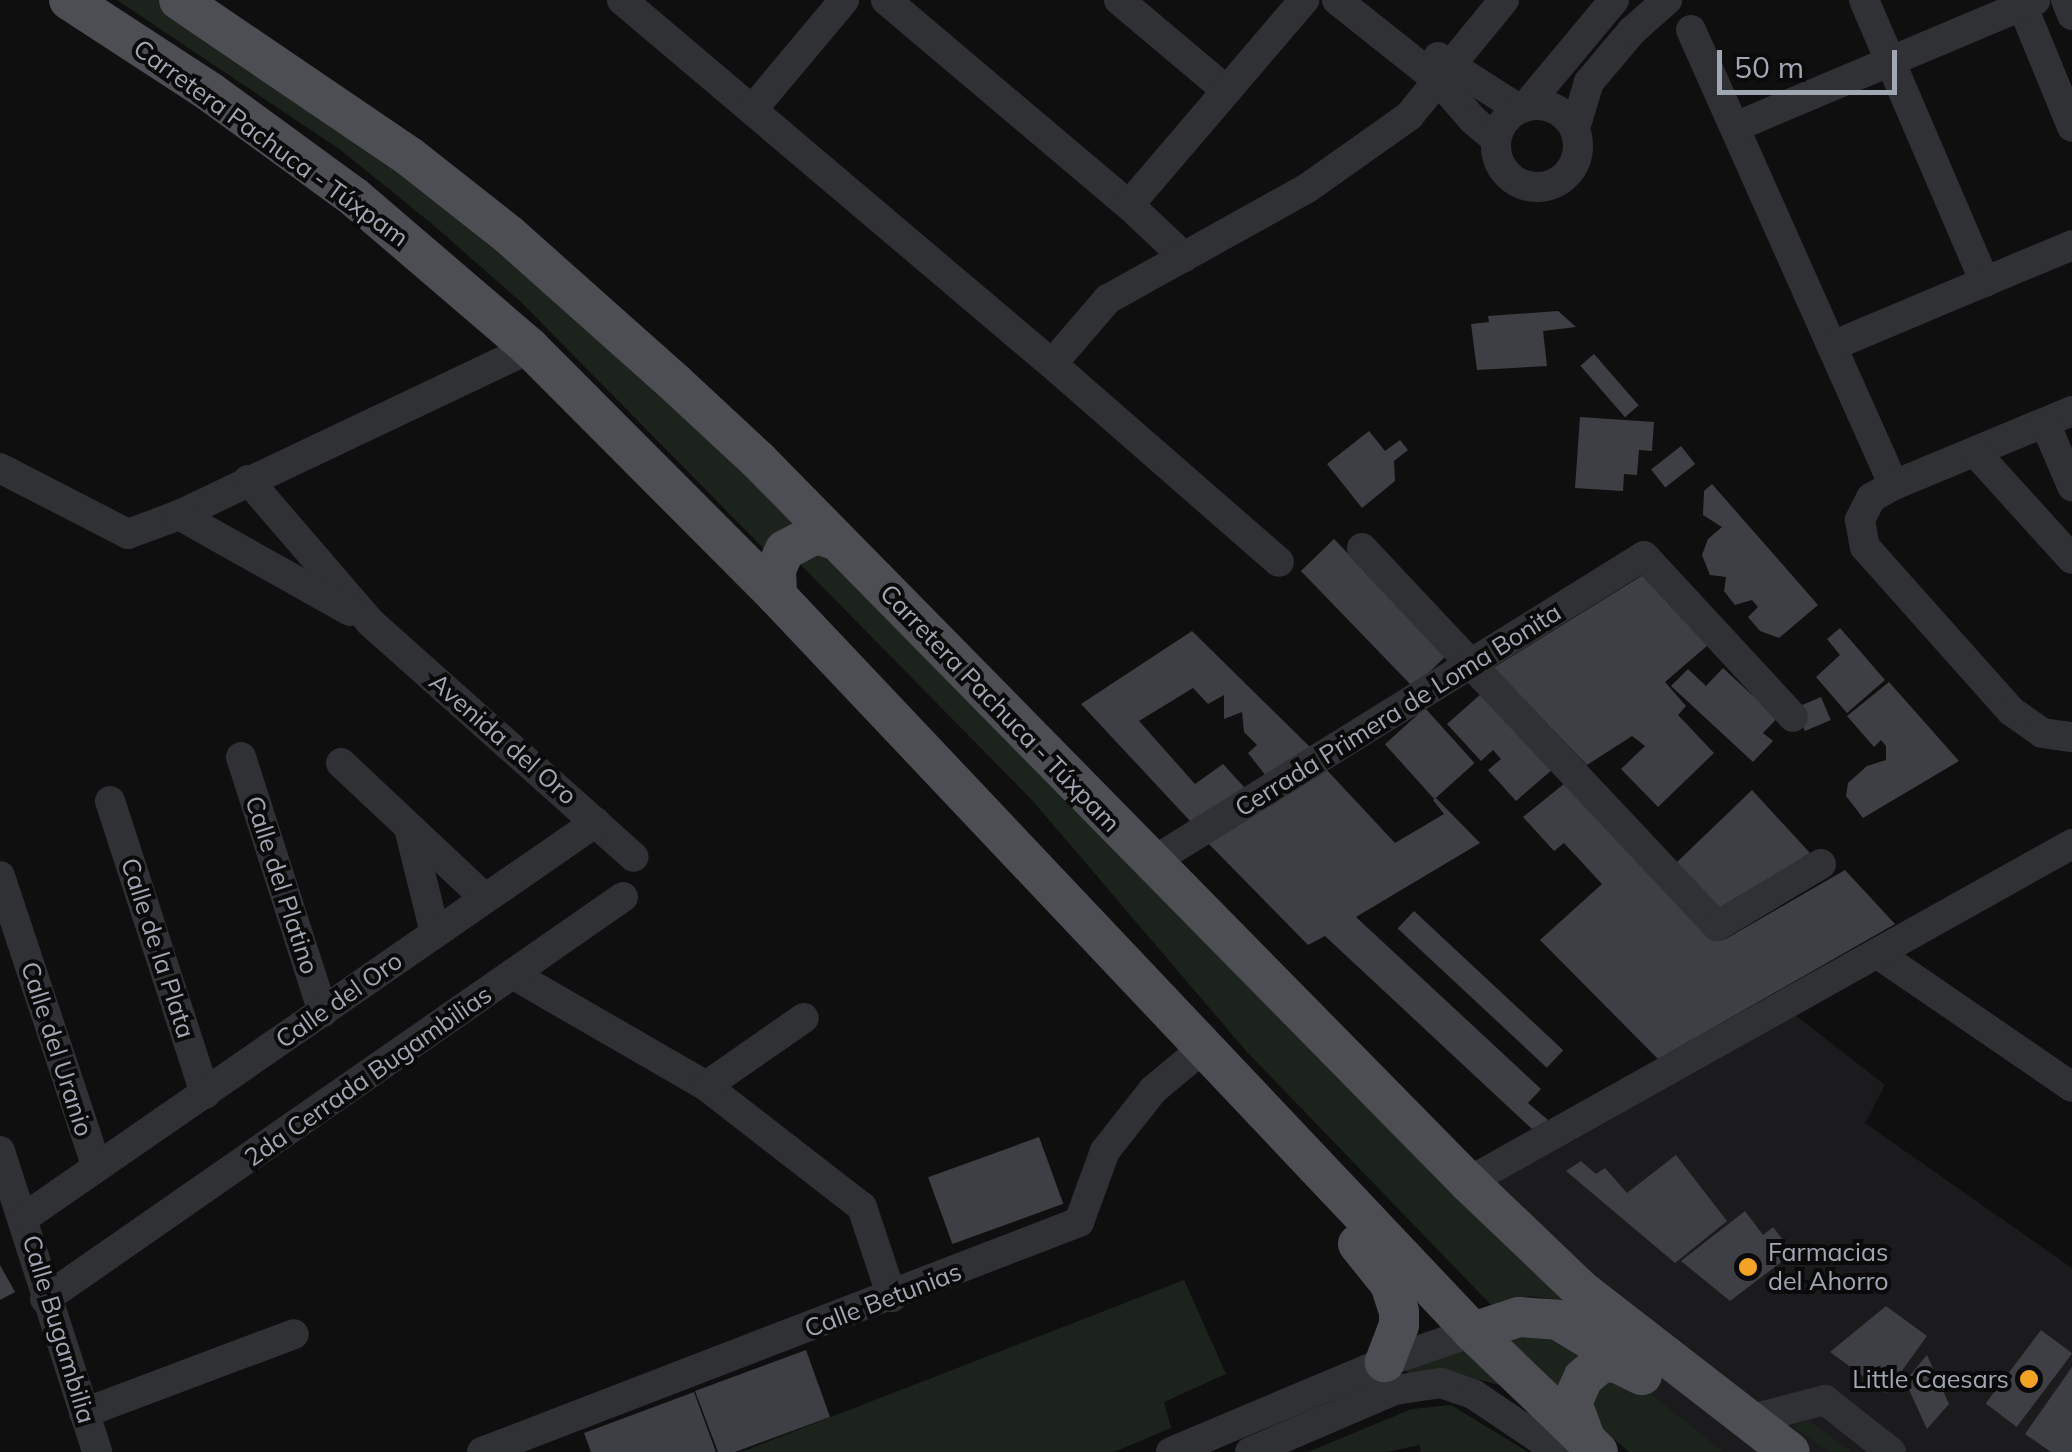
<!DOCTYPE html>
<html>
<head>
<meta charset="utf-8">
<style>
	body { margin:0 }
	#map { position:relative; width:2072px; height:1452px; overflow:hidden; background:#0f0f10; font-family:Mulish,sans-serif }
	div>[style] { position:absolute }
	.built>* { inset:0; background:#1b1b1d }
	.green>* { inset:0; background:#1c231c }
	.building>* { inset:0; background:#3e3f44; transform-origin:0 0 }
	.minor>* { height:30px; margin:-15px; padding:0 15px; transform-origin:15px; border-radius:15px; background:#303135 }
	.minor>.ring { margin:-15px; padding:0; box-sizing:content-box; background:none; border:30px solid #303135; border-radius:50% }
	.major>* { height:40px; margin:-20px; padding:0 20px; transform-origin:20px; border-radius:20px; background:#4c4e54 }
	.dots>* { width:28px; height:28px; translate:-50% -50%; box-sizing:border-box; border:5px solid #0a0a0b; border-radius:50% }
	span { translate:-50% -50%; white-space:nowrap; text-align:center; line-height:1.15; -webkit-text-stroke:8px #0a0a0b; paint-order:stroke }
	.street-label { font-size:25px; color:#a0a6b2 }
	.poi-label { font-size:25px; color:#a0a6b2 }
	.left { translate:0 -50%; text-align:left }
	.right { translate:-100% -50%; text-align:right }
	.scale { position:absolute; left:1717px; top:50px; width:180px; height:45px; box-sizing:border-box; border:5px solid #a0a6b2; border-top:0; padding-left:12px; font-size:30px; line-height:35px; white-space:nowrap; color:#a0a6b2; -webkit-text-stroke:8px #0a0a0b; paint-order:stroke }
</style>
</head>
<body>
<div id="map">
	<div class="built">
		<i style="clip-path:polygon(1789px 1010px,1885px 1085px,1865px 1123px,2072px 1268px,2072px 1452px,1724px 1452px,1648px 1391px,1464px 1199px)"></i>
	</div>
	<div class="green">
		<i style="clip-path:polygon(117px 0,164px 0,458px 207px,806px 518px,769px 554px,522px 303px,437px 228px,342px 151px)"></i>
		<i style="clip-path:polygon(817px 546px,1577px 1303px,1530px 1296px,1494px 1308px,1247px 1052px,1032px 800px,798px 562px)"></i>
		<i style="clip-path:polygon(1184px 1280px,1226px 1374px,1164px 1402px,1171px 1428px,1114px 1452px,741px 1452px)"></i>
		<i style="clip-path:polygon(1536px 1330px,1593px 1352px,1564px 1370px,1560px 1391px,1502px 1334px)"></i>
		<i style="clip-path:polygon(1467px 1346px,1504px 1386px,1441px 1370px,1408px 1375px,1406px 1369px)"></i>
		<i style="clip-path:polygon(1610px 1377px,1648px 1391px,1724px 1452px,1629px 1452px,1595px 1423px,1588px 1393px)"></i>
		<i style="clip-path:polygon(1451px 1405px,1528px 1452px,1421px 1452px,1419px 1445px,1387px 1452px,1308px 1452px,1412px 1409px)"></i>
		<i style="clip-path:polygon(1808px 1420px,1852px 1452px,1829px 1452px,1792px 1426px)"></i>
	</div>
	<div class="building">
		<i style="clip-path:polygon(1558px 311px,1576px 327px,1543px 331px,1547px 366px,1477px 370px,1471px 324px,1489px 322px,1488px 316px)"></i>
		<i style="left:1594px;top:354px;width:68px;height:18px;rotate:49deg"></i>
		<i style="clip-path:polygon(1580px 417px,1654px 422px,1652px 451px,1639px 450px,1637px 475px,1624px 474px,1623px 491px,1575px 488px)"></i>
		<i style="clip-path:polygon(1369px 431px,1385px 451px,1400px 440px,1408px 450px,1394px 461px,1395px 481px,1362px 508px,1327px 464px)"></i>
		<i style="left:1681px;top:446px;width:23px;height:38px;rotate:52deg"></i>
		<i style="clip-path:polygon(1712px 484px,1818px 605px,1779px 638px,1760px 631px,1748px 617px,1758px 607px,1752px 600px,1735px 605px,1724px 591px,1726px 577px,1710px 575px,1702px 555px,1708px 539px,1722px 527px,1703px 515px,1704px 491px)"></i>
		<i style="left:1334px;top:539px;width:162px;height:46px;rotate:46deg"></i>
		<i style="clip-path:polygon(1643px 575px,1708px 645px,1665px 682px,1686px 706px,1678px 715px,1714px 753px,1658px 807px,1621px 769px,1645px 746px,1632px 736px,1587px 765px,1493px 668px)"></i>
		<i style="clip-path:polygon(1840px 628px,1885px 680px,1847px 713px,1816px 677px,1840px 655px,1827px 639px)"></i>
		<i style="clip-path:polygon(1192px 631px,1311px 748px,1266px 776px,1248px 753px,1257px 745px,1244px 732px,1242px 712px,1224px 719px,1224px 695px,1208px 704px,1193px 688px,1139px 721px,1195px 784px,1223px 764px,1245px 788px,1191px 822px,1081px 704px)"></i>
		<i style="clip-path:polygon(1723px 668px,1752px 695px,1759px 688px,1784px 711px,1763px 733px,1773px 741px,1753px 762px,1671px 686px,1688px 669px,1706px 686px)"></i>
		<i style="clip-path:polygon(1889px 682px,1959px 761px,1863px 818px,1846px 796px,1848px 783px,1867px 766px,1886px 760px,1886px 746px,1881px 740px,1874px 747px,1847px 716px)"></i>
		<i style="clip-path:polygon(1482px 693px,1553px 769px,1516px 801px,1488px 770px,1501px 759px,1493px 750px,1481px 761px,1447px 724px)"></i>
		<i style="left:1821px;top:697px;width:25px;height:28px;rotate:67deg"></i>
		<i style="left:1425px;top:708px;width:74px;height:54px;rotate:48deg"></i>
		<i style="clip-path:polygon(1325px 768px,1395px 843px,1444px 814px,1433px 800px,1436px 798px,1480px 843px,1356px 917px,1541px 1089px,1528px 1103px,1548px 1120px,1532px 1129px,1325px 936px,1308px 945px,1205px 840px)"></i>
		<i style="clip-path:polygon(1570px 779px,1724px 940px,1845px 870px,1895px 924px,1658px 1059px,1540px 940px,1602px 884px,1564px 843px,1554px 851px,1523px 817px)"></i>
		<i style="clip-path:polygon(1752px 790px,1810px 853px,1720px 910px,1676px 863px)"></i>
		<i style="left:1414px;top:911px;width:204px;height:24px;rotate:43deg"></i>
		<i style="left:1039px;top:1137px;width:71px;height:118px;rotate:70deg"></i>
		<i style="clip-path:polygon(1676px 1155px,1727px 1221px,1675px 1263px,1566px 1171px,1581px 1161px,1596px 1174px,1605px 1168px,1627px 1193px)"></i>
		<i style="clip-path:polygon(1745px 1211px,1763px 1235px,1773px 1227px,1793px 1253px,1730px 1301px,1681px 1261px)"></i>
		<i style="clip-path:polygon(0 1265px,15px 1292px,0 1300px)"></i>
		<i style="clip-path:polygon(1886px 1306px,1927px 1336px,1886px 1393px,1830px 1352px)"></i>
		<i style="left:2041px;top:1330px;width:39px;height:92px;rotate:37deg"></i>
		<i style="clip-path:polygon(806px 1350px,830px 1417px,735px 1452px,718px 1452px,695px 1391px)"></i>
		<i style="clip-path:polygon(1927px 1355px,1949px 1404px,1927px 1429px,1905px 1381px)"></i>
		<i style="clip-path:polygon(2072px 1367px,2072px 1452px,2051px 1452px,2025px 1434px)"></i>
		<i style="clip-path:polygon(694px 1392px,716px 1452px,591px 1452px,584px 1433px)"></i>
	</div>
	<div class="minor">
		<i style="left:622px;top:0;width:563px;rotate:40.25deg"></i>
		<i style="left:1052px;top:364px;width:301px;rotate:41.1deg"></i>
		<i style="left:886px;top:0;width:318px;rotate:40.2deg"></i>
		<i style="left:1129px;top:205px;width:76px;rotate:43.4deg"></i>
		<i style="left:1119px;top:0;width:141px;rotate:40.1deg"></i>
		<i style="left:1337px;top:0;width:132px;rotate:38.5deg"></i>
		<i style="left:1440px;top:82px;width:50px;rotate:49deg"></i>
		<i style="left:1473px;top:120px;width:30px;rotate:40deg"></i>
		<i style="left:1864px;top:0;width:307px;rotate:66.8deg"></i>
		<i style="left:2020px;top:0;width:137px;rotate:67.7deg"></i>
		<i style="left:2066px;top:0;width:16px;rotate:68deg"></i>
		<i style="left:1691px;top:30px;width:498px;rotate:66deg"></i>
		<i style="left:1438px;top:57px;width:96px;rotate:32.7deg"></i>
		<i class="ring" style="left:1496px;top:105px;width:52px;height:52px"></i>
		<i style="left:1525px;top:107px;width:139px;rotate:-50.2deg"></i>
		<i style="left:753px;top:109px;width:142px;rotate:-50.1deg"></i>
		<i style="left:1735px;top:127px;width:326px;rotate:-22.9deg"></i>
		<i style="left:1575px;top:128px;width:48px;rotate:-73.1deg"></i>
		<i style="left:1589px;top:82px;width:67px;rotate:-49.9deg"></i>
		<i style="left:1632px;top:31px;width:47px;rotate:-41.5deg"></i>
		<i style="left:1129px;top:205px;width:270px;rotate:-49.5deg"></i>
		<i style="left:1832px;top:346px;width:260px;rotate:-22.8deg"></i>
		<i style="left:1052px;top:364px;width:86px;rotate:-49.3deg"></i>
		<i style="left:1108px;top:299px;width:227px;rotate:-29.1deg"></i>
		<i style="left:1306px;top:189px;width:126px;rotate:-35.3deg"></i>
		<i style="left:1409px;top:116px;width:150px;rotate:-50.7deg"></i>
		<i style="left:2072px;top:411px;width:193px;rotate:157.4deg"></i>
		<i style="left:1894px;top:485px;width:26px;rotate:151deg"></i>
		<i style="left:1871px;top:498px;width:25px;rotate:117deg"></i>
		<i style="left:1860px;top:520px;width:27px;rotate:80deg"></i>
		<i style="left:1865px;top:547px;width:220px;rotate:48.3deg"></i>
		<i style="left:2011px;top:711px;width:38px;rotate:35deg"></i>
		<i style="left:2042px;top:733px;width:30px;rotate:8deg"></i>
		<i style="left:2045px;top:423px;width:69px;rotate:66.8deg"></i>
		<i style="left:1975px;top:452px;width:144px;rotate:47.8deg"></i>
		<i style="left:0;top:468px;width:144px;rotate:27.3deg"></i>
		<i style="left:128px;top:534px;width:54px;rotate:-20.4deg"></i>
		<i style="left:179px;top:515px;width:389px;rotate:-25.4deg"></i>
		<i style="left:248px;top:480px;width:187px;rotate:49.3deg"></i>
		<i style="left:370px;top:622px;width:353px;rotate:41.7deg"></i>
		<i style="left:179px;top:515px;width:196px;rotate:29.3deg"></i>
		<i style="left:1362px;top:548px;width:519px;rotate:46.8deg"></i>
		<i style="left:1717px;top:926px;width:121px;rotate:-30.8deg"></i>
		<i style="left:241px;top:757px;width:268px;rotate:72.2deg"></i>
		<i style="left:341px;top:763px;width:197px;rotate:43.2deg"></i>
		<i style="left:110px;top:801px;width:308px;rotate:72deg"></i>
		<i style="left:410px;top:832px;width:104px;rotate:76.1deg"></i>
		<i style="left:1152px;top:862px;width:579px;rotate:-31.88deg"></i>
		<i style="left:1644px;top:556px;width:219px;rotate:47.2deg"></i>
		<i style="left:0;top:876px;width:305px;rotate:71.6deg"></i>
		<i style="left:1878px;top:954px;width:235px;rotate:34.4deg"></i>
		<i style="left:514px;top:975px;width:222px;rotate:30deg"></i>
		<i style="left:706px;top:1086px;width:197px;rotate:37.8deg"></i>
		<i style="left:862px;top:1207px;width:95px;rotate:71.6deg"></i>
		<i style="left:706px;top:1086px;width:119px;rotate:-34.8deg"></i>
		<i style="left:0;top:1151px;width:316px;rotate:72.1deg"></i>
		<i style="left:1468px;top:1182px;width:692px;rotate:-29.23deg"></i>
		<i style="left:25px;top:1217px;width:694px;rotate:-34.67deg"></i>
		<i style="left:45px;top:1299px;width:704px;rotate:-34.82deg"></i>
		<i style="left:84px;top:1413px;width:224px;rotate:-20.6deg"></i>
		<i style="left:1748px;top:1420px;width:80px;rotate:-14.6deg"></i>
		<i style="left:1825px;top:1400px;width:84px;rotate:38.2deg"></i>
		<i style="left:482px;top:1452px;width:640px;rotate:-21.07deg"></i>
		<i style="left:1079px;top:1222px;width:76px;rotate:-69.9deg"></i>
		<i style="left:1105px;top:1151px;width:78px;rotate:-51.8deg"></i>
		<i style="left:1153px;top:1090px;width:64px;rotate:-39.9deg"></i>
		<i style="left:1171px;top:1452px;width:232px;rotate:-22.8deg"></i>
		<i style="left:1385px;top:1362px;width:93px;rotate:-18.8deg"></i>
		<i style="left:1250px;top:1452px;width:158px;rotate:-23.2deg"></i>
		<i style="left:1395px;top:1390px;width:47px;rotate:-8.7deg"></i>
		<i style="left:1441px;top:1383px;width:34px;rotate:19deg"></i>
		<i style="left:1473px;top:1394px;width:104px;rotate:34deg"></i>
	</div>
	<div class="major">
		<i style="left:69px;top:0;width:168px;rotate:33.1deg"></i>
		<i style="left:210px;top:92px;width:178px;rotate:36.1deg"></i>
		<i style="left:354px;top:197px;width:232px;rotate:40.6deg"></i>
		<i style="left:530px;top:348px;width:350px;rotate:45.1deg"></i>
		<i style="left:777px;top:596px;width:1013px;rotate:46.6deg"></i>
		<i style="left:1473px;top:1332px;width:173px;rotate:43.8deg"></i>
		<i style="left:179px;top:0;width:279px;rotate:34.2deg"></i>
		<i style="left:410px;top:157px;width:126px;rotate:38.2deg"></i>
		<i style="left:509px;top:235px;width:221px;rotate:41.7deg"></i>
		<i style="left:674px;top:382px;width:115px;rotate:42.9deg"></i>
		<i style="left:758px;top:460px;width:1013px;rotate:45.48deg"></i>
		<i style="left:1468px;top:1182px;width:156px;rotate:43.7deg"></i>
		<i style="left:1581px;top:1290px;width:264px;rotate:37.8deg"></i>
		<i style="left:777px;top:596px;width:27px;rotate:-92deg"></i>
		<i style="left:776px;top:569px;width:21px;rotate:-65deg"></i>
		<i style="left:785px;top:550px;width:34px;rotate:-28deg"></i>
		<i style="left:815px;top:534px;width:22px;rotate:16deg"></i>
		<i style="left:1358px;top:1244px;width:51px;rotate:51.3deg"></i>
		<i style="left:1390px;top:1284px;width:28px;rotate:72deg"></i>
		<i style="left:1399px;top:1311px;width:14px;rotate:90deg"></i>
		<i style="left:1399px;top:1325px;width:40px;rotate:111deg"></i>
		<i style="left:1473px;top:1332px;width:48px;rotate:-18.1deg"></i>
		<i style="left:1519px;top:1317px;width:39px;rotate:4deg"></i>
		<i style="left:1558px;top:1320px;width:99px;rotate:31deg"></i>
		<i style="left:1586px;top:1441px;width:40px;rotate:-110.2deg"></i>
		<i style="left:1572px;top:1403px;width:27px;rotate:-66deg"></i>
		<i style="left:1583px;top:1378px;width:23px;rotate:-40deg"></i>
		<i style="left:1601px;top:1363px;width:14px;rotate:-4deg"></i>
		<i style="left:1615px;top:1362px;width:30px;rotate:26deg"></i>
	</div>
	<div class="dots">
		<i style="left:1748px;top:1267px;background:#f3a324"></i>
		<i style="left:2029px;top:1379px;background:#f3a324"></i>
	</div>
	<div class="street-label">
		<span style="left:271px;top:143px;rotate:36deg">Carretera Pachuca - Túxpam</span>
		<span style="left:1000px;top:708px;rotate:46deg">Carretera Pachuca - Túxpam</span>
		<span style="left:1398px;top:710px;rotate:-32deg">Cerrada Primera de Loma Bonita</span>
		<span style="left:503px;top:739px;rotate:41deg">Avenida del Oro</span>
		<span style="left:282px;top:885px;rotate:72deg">Calle del Platino</span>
		<span style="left:158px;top:948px;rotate:72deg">Calle de la Plata</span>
		<span style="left:339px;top:1000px;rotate:-35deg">Calle del Oro</span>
		<span style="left:57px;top:1049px;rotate:72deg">Calle del Uranio</span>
		<span style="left:368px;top:1076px;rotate:-35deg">2da Cerrada Bugambilias</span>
		<span style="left:883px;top:1300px;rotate:-21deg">Calle Betunias</span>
		<span style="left:59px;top:1329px;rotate:73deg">Calle Bugambilia</span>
	</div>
	<div class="poi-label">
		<span class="left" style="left:1768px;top:1267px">Farmacias<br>del Ahorro</span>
		<span class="right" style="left:2009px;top:1379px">Little Caesars</span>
	</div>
	<div class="scale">50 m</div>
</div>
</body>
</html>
